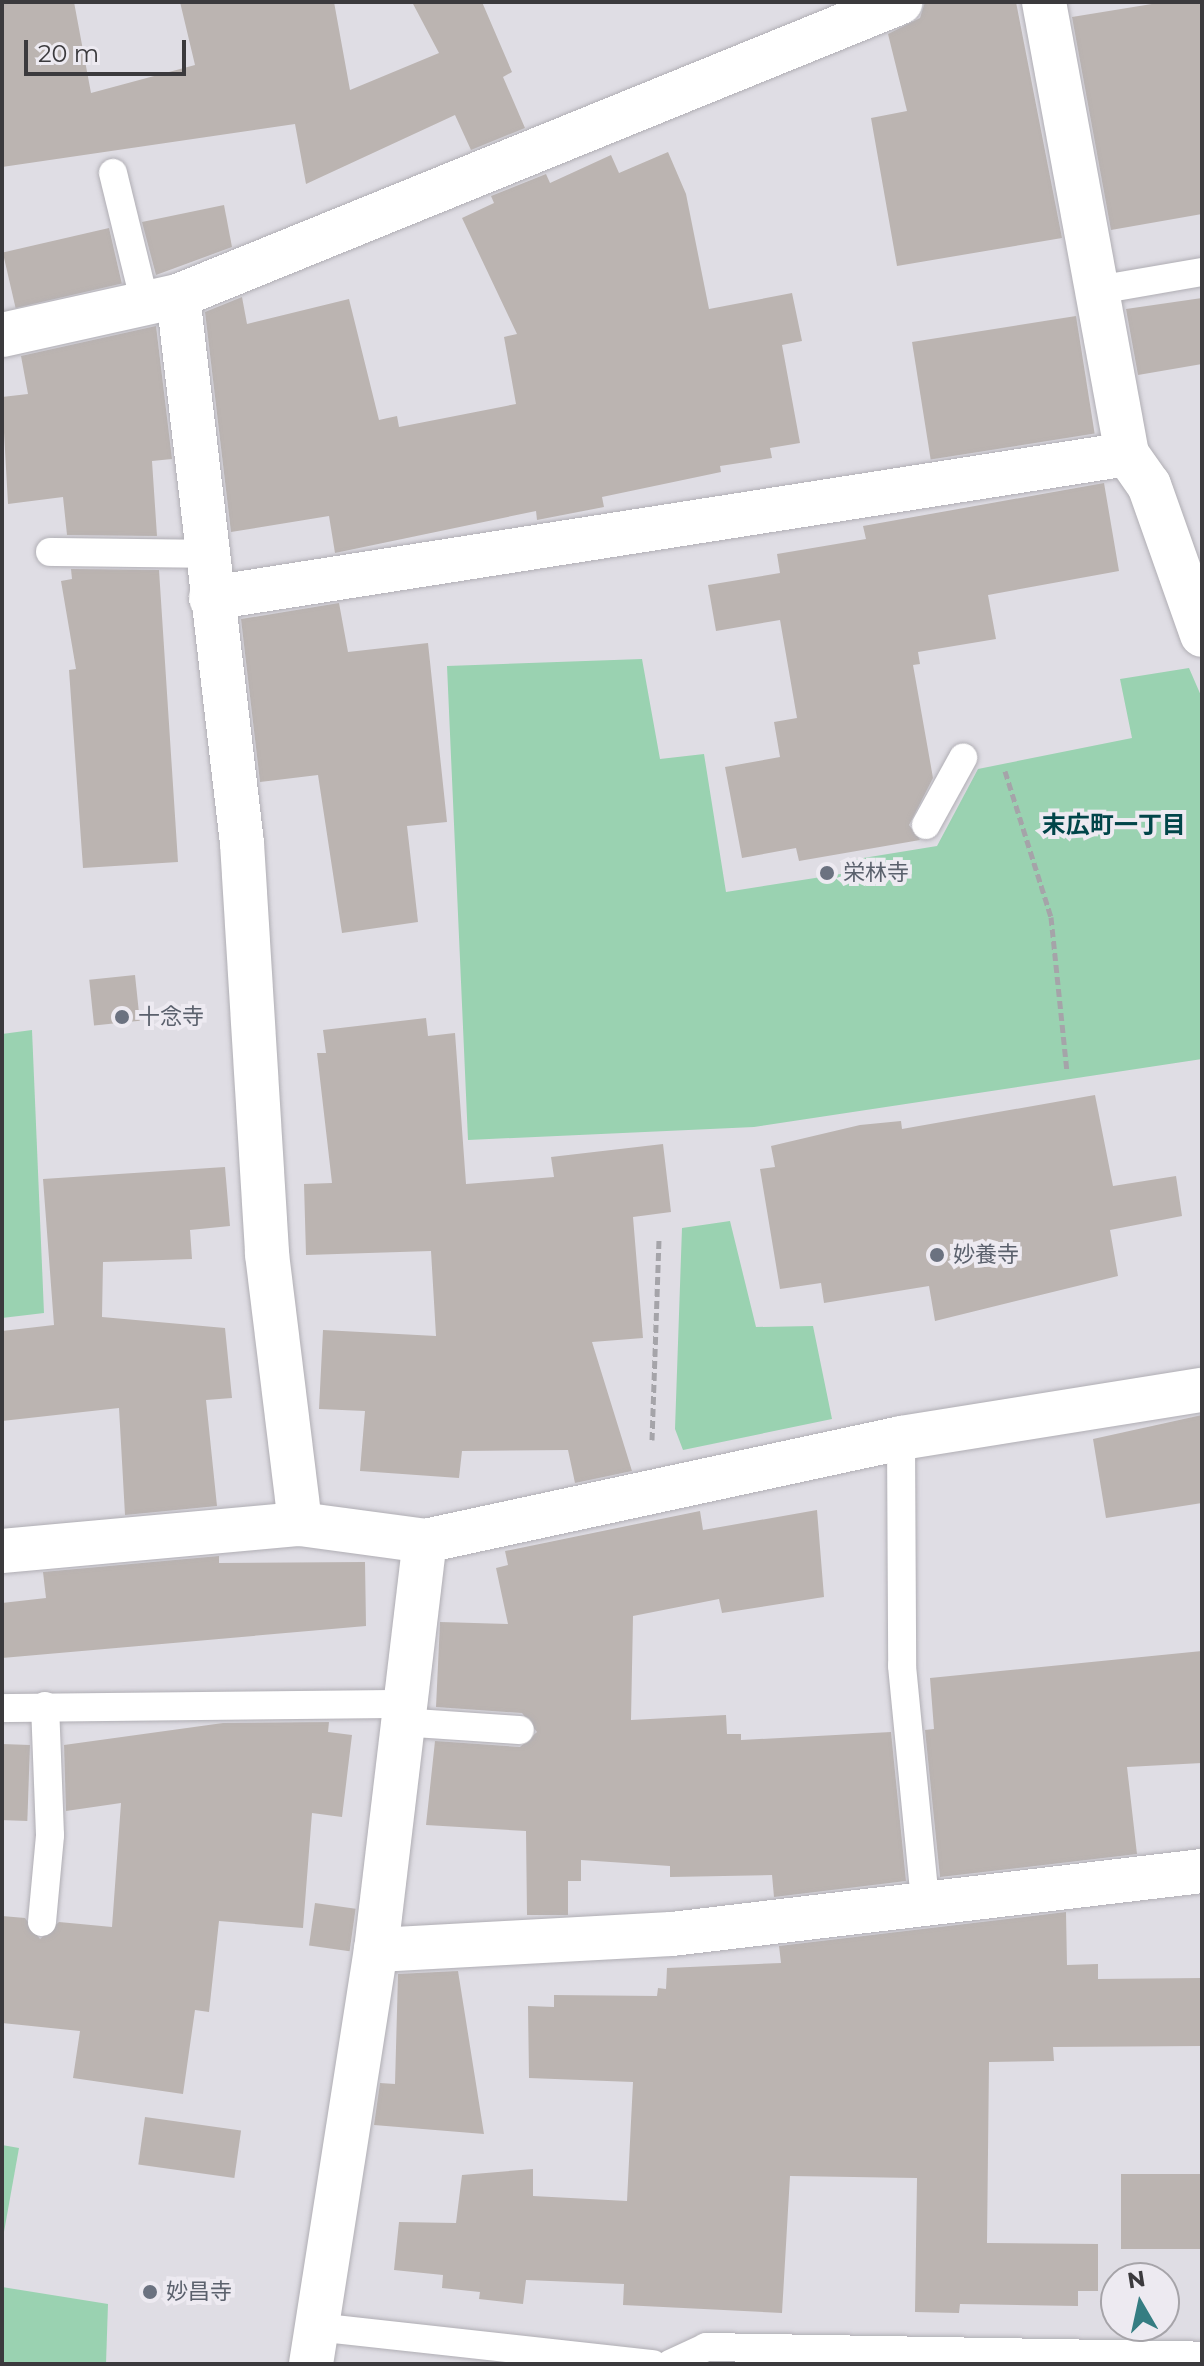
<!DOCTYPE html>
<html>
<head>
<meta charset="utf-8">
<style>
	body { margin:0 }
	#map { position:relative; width:1204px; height:2366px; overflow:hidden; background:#dfdde4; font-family:Montserrat,"Noto Sans JP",sans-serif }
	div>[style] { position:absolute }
	.green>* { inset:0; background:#9ad2b1 }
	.building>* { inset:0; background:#bbb4b1; transform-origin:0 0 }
	.path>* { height:5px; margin-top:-2.5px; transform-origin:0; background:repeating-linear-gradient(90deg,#a5a4a9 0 8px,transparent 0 12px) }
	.roads { filter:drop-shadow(0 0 2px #b0aeb4) drop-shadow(0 0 2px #b0aeb4) }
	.service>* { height:28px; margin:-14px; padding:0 14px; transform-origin:14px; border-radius:14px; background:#fff }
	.minor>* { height:44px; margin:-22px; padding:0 22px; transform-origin:22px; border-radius:22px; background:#fff }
	.dots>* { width:22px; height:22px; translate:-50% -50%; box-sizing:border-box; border:4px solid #edeaf1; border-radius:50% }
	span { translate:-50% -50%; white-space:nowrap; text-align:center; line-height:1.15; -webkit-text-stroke:8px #edeaf1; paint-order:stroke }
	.worship-label { font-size:22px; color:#5b616d }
	.left { translate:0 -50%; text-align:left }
	.neighbourhood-label { font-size:24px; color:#014549; font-weight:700 }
	.frame { position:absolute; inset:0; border:4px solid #3b3a3d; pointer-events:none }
	.north { position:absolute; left:1100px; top:2262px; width:80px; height:80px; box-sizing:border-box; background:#edeaf1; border:2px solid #a6a4a9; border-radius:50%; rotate:351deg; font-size:22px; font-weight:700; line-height:32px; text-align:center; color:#3b3a3d }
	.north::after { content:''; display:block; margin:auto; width:28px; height:36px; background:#357d82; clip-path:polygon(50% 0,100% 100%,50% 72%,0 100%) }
	.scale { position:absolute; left:24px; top:40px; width:162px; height:36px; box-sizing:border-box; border:4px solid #3b3a3d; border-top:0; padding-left:10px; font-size:24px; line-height:28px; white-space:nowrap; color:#3b3a3d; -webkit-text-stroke:6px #edeaf1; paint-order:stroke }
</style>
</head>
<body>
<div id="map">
	<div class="green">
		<i style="clip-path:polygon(642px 659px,660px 759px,704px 754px,726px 892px,847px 873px,845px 861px,937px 846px,978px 769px,1132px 738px,1120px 679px,1189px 668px,1202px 698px,1202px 1059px,754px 1127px,468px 1140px,447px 666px)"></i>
		<i style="clip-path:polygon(32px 1030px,44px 1313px,2px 1318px,2px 1034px)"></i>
		<i style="clip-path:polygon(730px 1221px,756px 1327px,813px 1326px,832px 1419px,683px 1450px,675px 1429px,682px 1228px)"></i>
		<i style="clip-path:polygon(2px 2145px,19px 2148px,2px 2243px)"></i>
		<i style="clip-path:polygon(2px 2287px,108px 2304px,106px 2364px,2px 2364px)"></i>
	</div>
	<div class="building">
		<i style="clip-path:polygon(2px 2px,74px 2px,91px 93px,195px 65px,180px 2px,334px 2px,350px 90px,439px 53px,412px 2px,482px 2px,512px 72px,503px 77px,525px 128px,471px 150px,455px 115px,306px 184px,295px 124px,2px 167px)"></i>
		<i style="clip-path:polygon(925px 2px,1016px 2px,1062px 238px,897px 266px,871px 118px,907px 111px,888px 34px,920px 18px)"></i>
		<i style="clip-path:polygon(1164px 2px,1202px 2px,1202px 214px,1111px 230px,1072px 17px)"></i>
		<i style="clip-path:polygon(668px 152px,686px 194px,709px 309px,792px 293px,802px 341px,782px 345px,800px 443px,770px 448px,772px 458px,720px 466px,721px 472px,602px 497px,604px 507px,537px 520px,536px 511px,335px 553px,329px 516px,231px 532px,205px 312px,242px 297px,247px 324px,349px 299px,379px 420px,397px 416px,399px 427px,516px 404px,504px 337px,517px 334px,462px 218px,494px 203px,491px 196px,546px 174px,550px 183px,611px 155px,619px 173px)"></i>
		<i style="clip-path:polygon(224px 205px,232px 247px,156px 275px,142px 222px)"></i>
		<i style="left:109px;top:228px;width:57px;height:109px;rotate:77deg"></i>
		<i style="clip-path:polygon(1202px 298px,1202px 364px,1138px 375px,1126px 309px)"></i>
		<i style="left:1076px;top:316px;width:119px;height:166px;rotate:81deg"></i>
		<i style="clip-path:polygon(156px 326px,172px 459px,152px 461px,157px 536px,67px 535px,63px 497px,8px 504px,2px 397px,28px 394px,21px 356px)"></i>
		<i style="clip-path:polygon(1104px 483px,1119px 571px,988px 595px,996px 639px,918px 652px,920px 664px,913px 665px,933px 778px,909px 825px,920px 840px,799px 861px,796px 848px,742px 858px,725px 767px,780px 757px,774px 722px,797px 718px,780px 620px,716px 631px,708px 585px,780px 573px,777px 554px,866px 539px,863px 526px)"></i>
		<i style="clip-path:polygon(71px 569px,159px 570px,178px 862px,83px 868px,69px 670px,76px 669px,61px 581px,72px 579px)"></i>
		<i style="clip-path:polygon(339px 603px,348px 652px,428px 643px,447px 822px,407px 826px,418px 922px,342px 933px,318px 775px,260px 782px,241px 619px)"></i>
		<i style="left:135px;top:975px;width:46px;height:46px;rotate:84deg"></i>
		<i style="clip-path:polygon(426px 1018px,428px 1036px,455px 1033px,466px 1184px,554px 1177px,551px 1157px,663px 1144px,671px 1212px,633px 1217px,643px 1338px,592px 1342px,632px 1471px,575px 1483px,568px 1450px,462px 1451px,459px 1478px,360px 1471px,365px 1411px,319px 1409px,323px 1330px,436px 1336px,431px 1251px,306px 1255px,304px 1184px,332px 1183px,317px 1053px,326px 1053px,323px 1030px)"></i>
		<i style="clip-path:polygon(1095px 1095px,1113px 1186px,1176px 1176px,1182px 1216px,1110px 1230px,1118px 1276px,935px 1321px,929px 1286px,824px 1303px,821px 1283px,780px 1289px,760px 1169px,775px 1167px,771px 1146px,860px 1125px,901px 1121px,902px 1129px)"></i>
		<i style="clip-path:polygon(225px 1167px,230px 1226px,190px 1230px,192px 1259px,103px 1262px,102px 1317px,225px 1328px,232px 1398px,206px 1400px,217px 1506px,125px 1515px,119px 1408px,2px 1421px,2px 1331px,54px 1325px,43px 1179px)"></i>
		<i style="clip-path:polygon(1202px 1415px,1202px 1503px,1106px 1518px,1093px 1439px)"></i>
		<i style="clip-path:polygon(817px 1510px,824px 1597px,722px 1613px,719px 1599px,633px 1616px,631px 1720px,726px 1715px,727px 1734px,741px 1734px,741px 1740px,891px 1732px,906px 1881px,774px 1897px,772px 1875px,670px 1877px,670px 1866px,581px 1860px,581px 1881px,568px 1881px,568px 1915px,527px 1915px,526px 1831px,426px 1825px,435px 1741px,520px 1747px,537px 1732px,522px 1713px,436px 1707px,440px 1622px,508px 1624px,496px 1568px,508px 1565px,505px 1551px,700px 1511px,703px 1530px)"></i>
		<i style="clip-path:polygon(219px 1556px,219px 1563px,365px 1562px,366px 1626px,2px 1658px,2px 1603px,46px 1598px,43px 1572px)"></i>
		<i style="clip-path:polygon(1202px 1651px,1202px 1763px,1127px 1767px,1137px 1854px,940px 1877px,925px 1730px,934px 1729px,930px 1678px)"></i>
		<i style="clip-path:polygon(329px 1722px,328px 1732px,352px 1735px,342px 1817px,312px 1813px,303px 1928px,219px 1921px,209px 2012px,195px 2010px,183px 2094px,73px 2078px,80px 2031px,2px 2023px,2px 1916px,25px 1918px,40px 1939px,59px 1922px,112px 1927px,121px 1803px,66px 1811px,64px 1745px,223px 1723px)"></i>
		<i style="left:2px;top:1744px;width:28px;height:76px;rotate:2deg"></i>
		<i style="left:315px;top:1903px;width:41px;height:43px;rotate:8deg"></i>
		<i style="clip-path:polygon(1066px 1912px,1067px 1965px,1098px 1964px,1098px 1979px,1202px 1978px,1202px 2046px,1053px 2047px,1054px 2061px,989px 2062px,987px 2243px,1098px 2244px,1098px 2291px,1078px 2291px,1078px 2306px,960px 2304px,959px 2313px,915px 2312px,917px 2178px,790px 2176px,782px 2313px,623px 2305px,624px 2284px,526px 2280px,523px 2304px,479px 2299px,480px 2292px,442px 2288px,443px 2275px,394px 2270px,399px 2222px,456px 2223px,462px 2175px,533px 2169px,533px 2196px,627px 2201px,633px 2082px,529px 2078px,528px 2006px,554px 2007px,554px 1995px,657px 1996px,658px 1988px,666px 1989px,667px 1968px,781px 1963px,779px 1946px)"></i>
		<i style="clip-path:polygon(458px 1971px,484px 2134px,374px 2125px,380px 2083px,395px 2084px,398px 1974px)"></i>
		<i style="left:145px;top:2117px;width:97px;height:48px;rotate:8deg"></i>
		<i style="left:1121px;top:2174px;width:81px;height:75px"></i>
	</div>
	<div class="path">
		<i style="left:1005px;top:771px;width:153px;rotate:72.5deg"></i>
		<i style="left:1051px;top:917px;width:155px;rotate:84.1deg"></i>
		<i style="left:652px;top:1440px;width:203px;rotate:-88deg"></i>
	</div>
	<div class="roads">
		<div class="service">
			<i style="left:113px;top:173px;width:134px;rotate:76.2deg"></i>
			<i style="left:1098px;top:290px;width:106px;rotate:-9.8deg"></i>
			<i style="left:50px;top:552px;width:155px;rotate:0.7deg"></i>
			<i style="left:926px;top:825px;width:77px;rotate:-61.1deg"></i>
			<i style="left:901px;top:1438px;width:228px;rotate:89.7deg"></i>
			<i style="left:902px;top:1666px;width:235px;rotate:84.4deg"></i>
			<i style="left:2px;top:1708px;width:400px;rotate:-0.6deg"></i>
			<i style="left:399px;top:1722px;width:121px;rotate:3.8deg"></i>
			<i style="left:42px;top:1922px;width:87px;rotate:-84.7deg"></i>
			<i style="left:50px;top:1835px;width:129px;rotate:-92.2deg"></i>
			<i style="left:316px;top:2327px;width:339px;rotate:6.3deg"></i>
			<i style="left:670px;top:2364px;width:40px;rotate:-25deg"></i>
			<i style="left:706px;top:2347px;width:496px;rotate:1deg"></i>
		</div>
		<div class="minor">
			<i style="left:1044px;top:2px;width:460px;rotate:79.6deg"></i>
			<i style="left:1127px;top:454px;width:38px;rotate:55deg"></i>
			<i style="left:1149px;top:485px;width:159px;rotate:70.5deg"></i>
			<i style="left:178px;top:296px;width:551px;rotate:83.33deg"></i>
			<i style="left:242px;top:843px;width:412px;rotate:86.5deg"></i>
			<i style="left:267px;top:1254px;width:272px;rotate:83deg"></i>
			<i style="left:2px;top:335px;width:180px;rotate:-12.5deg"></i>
			<i style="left:178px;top:296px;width:780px;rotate:-22.13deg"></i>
			<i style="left:211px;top:598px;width:927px;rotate:-8.93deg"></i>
			<i style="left:2px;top:1551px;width:299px;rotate:-5.2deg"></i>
			<i style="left:300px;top:1524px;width:126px;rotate:7.7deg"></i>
			<i style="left:425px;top:1541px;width:487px;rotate:-12.2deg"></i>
			<i style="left:901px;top:1438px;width:305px;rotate:-9.1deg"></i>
			<i style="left:376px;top:1950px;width:296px;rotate:-3.1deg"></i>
			<i style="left:672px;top:1934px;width:534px;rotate:-6.78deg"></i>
			<i style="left:311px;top:2364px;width:419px;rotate:-81.1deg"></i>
			<i style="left:376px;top:1950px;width:412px;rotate:-83.2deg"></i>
		</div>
	</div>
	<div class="dots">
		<i style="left:827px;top:873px;background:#6b7280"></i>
		<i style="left:122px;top:1017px;background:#6b7280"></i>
		<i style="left:937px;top:1255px;background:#6b7280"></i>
		<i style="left:150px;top:2292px;background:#6b7280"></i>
	</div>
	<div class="worship-label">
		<span class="left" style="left:843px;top:873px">栄林寺</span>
		<span class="left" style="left:138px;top:1017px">十念寺</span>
		<span class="left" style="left:953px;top:1255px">妙養寺</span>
		<span class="left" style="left:166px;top:2292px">妙昌寺</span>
	</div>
	<div class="neighbourhood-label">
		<span style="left:1114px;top:825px">末広町一丁目</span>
	</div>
	<div class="frame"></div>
	<div class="north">N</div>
	<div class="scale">20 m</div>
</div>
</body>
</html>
